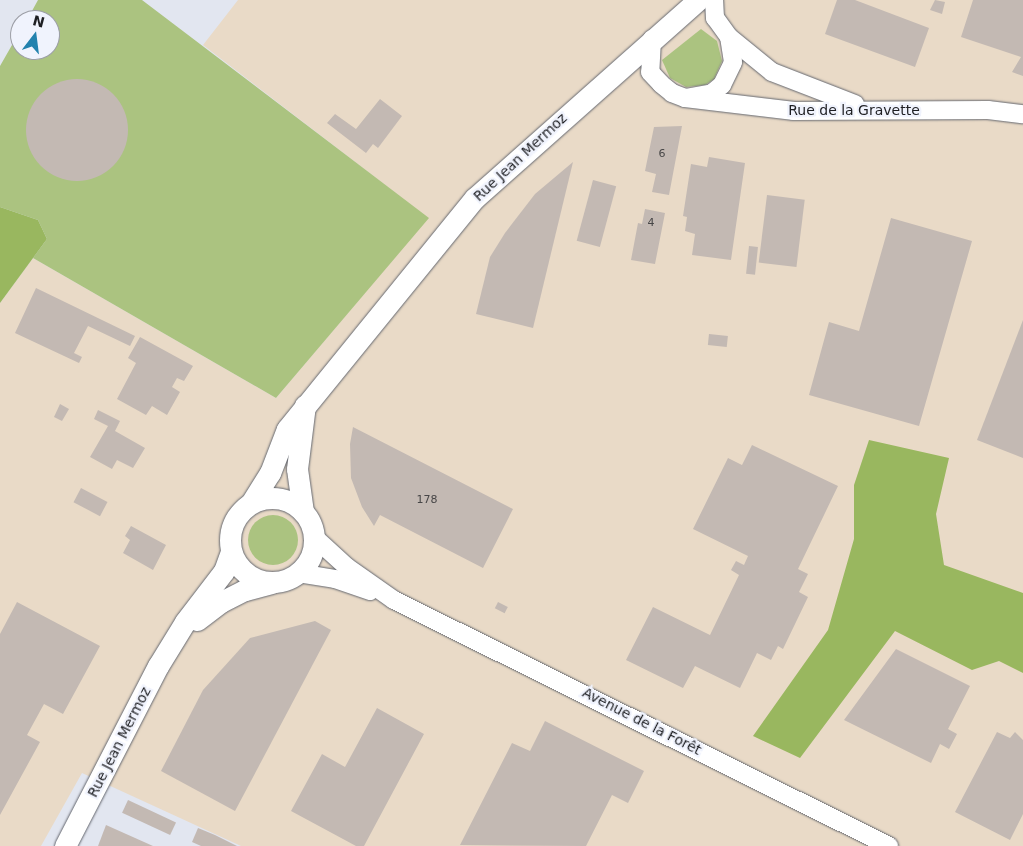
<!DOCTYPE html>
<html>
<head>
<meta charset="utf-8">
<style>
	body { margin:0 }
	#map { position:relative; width:1023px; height:846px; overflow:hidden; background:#e2e6f0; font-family:"DejaVu Sans",sans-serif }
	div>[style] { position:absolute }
	.industrial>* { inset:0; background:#e9dac7 }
	.green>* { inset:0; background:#abc380 }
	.round { border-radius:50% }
	.forest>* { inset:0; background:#99b75f }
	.building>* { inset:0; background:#c3b9b3; transform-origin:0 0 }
	.roads { filter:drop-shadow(0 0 1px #64676f) drop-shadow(0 0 1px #64676f) }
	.minor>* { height:18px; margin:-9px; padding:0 9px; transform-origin:9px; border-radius:9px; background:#fff }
	.tertiary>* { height:21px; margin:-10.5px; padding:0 10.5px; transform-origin:10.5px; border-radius:10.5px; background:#fff }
	.tertiary>.ring { margin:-10.5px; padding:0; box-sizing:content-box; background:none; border:21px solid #fff; border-radius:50% }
	span { translate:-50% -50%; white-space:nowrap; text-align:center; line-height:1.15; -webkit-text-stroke:4.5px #f0f3fd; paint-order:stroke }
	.number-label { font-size:11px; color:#474647 }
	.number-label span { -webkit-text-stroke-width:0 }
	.street-label { font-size:14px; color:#1e1f23 }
	.north { position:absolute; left:10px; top:10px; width:50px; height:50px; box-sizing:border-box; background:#f0f3fd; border:1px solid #9c9ea6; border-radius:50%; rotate:15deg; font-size:14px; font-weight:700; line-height:20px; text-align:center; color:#1e1f23 }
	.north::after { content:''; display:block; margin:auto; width:18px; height:22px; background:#2382ae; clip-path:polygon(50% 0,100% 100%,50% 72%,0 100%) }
</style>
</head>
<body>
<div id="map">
	<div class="industrial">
		<i style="clip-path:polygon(238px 0,1023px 0,1023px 846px,241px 846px,82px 773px,41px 846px,0 846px,0 303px,33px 258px,276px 398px,428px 218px,203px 45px)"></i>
	</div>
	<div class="green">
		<i style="clip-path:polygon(38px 0,142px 0,429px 218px,276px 398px,33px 258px,47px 239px,38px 220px,0 207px,0 66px,20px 31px,20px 50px,50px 50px,50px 20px,27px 20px)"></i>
		<i style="clip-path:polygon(701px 29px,717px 41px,722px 61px,714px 79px,705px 85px,686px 87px,670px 78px,662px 60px)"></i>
		<i class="round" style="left:248px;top:515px;width:50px;height:50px"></i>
	</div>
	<div class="forest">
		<i style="clip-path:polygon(0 207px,38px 220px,47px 239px,0 303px)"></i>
		<i style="clip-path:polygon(869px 440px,949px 458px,936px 514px,944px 565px,1023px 593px,1023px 673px,999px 661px,972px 670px,895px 631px,800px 758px,753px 736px,828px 630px,854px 539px,854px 485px)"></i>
	</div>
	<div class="building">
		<i style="clip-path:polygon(837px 0,855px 0,929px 28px,915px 67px,825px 34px)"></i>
		<i style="clip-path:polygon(935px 0,945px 2px,942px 14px,930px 10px)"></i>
		<i style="clip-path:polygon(973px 0,1023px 0,1023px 76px,1012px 72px,1021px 57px,961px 37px)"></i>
		<i class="round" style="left:26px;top:79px;width:102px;height:102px"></i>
		<i style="clip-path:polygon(380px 99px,402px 116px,378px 148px,373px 144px,366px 153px,327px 123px,335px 114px,356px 129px)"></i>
		<i style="clip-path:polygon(682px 126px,669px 195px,652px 192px,656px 174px,645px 171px,654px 127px)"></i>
		<i style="clip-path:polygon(709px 157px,745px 163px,731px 260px,692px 255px,695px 234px,685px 231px,687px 217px,683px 216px,691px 164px,707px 167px)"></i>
		<i style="clip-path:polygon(573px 162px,533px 328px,476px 314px,490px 257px,505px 233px,535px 194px)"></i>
		<i style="left:593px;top:180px;width:24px;height:63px;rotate:15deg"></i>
		<i style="left:767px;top:195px;width:38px;height:68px;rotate:7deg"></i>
		<i style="clip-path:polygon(645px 209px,665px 213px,655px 264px,631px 260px,638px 223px,642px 224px)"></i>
		<i style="clip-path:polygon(891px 218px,972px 241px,919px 426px,809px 395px,829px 322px,859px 331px)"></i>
		<i style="left:749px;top:246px;width:9px;height:28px;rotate:6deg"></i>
		<i style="clip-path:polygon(36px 288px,135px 336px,130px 346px,88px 326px,74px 353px,82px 357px,79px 363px,15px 333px)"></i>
		<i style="clip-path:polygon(1023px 320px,1023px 458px,977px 440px)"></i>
		<i style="left:709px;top:334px;width:19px;height:11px;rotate:6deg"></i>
		<i style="clip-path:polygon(140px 337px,193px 366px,184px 381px,177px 378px,172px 387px,180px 392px,167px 415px,152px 406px,146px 415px,117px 399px,136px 363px,128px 358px)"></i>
		<i style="clip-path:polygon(60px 404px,69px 409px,62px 421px,54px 417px)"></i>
		<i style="clip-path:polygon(98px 410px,120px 421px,115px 431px,145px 448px,133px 468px,117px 460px,112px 469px,90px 457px,108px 426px,94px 419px)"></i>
		<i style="clip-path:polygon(353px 427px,513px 509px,483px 568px,380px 515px,374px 526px,362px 507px,351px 478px,350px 444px)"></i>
		<i style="clip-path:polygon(752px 445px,838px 486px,798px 569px,808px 574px,799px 592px,808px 597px,783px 649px,778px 646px,771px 660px,757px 653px,740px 688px,695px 666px,683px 688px,626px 660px,653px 607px,710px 635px,739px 575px,731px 570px,736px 561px,744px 565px,748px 556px,693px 529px,728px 458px,742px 465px)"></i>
		<i style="left:81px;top:488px;width:30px;height:16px;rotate:28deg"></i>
		<i style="clip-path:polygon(131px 526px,166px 545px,153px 570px,123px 553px,130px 540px,125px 536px)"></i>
		<i style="clip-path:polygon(17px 602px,100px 646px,63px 714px,44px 704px,27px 735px,40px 742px,0 815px,0 634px)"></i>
		<i style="left:498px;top:602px;width:11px;height:7px;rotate:27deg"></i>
		<i style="clip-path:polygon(315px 621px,331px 630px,235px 811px,161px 771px,203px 690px,250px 638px)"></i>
		<i style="clip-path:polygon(896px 649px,970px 686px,948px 729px,957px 734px,949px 749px,940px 744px,931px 763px,844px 720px)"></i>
		<i style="clip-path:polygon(377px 708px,424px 734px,364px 846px,356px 846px,291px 811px,322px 754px,345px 767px)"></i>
		<i style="clip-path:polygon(545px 721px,644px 771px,628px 803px,612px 795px,586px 846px,460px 845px,512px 743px,530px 751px)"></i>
		<i style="clip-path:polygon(997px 732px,1010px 738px,1015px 732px,1023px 740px,1023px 814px,1010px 840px,955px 812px)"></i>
		<i style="left:128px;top:800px;width:53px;height:14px;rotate:25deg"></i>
		<i style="clip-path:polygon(106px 825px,153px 846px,98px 846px)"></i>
		<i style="clip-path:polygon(198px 828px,215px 835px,237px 846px,201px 846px,192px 842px)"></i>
	</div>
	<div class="roads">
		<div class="minor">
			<i style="left:729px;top:37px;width:55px;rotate:39.1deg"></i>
			<i style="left:772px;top:72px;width:89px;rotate:21.1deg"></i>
			<i style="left:652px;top:39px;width:33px;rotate:93deg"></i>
			<i style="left:650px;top:72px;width:16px;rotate:47deg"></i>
			<i style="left:661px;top:84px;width:14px;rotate:39deg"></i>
			<i style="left:672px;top:93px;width:14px;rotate:21deg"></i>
			<i style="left:685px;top:98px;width:27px;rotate:-10deg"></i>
			<i style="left:712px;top:93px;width:13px;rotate:-39deg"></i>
			<i style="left:722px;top:85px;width:25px;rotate:-64deg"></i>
			<i style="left:733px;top:62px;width:25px;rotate:-99deg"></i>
			<i style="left:729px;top:37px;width:24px;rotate:-126deg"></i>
			<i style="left:715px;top:18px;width:18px;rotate:-93deg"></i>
			<i style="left:685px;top:98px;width:110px;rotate:6.8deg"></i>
			<i style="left:794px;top:111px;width:194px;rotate:-0.3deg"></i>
			<i style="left:988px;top:110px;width:35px;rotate:7deg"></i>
			<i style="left:314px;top:537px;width:45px;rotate:42.3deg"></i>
			<i style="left:347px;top:567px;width:57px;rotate:35.1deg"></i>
			<i style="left:394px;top:600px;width:553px;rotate:26.43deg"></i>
			<i style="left:298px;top:573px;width:37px;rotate:9deg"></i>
			<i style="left:335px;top:579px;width:37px;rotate:19deg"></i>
		</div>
		<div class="tertiary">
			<i class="ring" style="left:230px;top:498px;width:63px;height:63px"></i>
			<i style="left:251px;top:503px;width:36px;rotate:-58deg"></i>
			<i style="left:270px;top:473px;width:47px;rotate:-68.9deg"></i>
			<i style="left:287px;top:429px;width:298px;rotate:-50.9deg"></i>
			<i style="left:475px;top:198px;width:298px;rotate:-41.6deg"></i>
			<i style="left:303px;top:512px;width:43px;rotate:-97.9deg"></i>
			<i style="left:297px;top:469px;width:64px;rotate:-82.9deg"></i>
			<i style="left:197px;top:620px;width:30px;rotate:-37deg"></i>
			<i style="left:221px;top:602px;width:27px;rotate:-27deg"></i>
			<i style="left:245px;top:590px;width:28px;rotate:-15deg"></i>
			<i style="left:65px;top:846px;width:203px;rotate:-62.7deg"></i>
			<i style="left:158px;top:666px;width:52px;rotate:-58.5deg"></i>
			<i style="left:185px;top:622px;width:64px;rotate:-52.6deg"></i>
			<i style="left:224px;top:571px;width:20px;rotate:-70deg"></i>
		</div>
	</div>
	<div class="number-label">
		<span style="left:662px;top:154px">6</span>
		<span style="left:651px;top:223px">4</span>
		<span style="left:427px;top:500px">178</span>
	</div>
	<div class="street-label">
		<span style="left:854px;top:110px">Rue de la Gravette</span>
		<span style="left:520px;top:157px;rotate:-43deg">Rue Jean Mermoz</span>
		<span style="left:642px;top:721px;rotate:27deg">Avenue de la Forêt</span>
		<span style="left:119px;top:742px;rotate:-63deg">Rue Jean Mermoz</span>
	</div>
	<div class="north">N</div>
</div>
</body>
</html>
